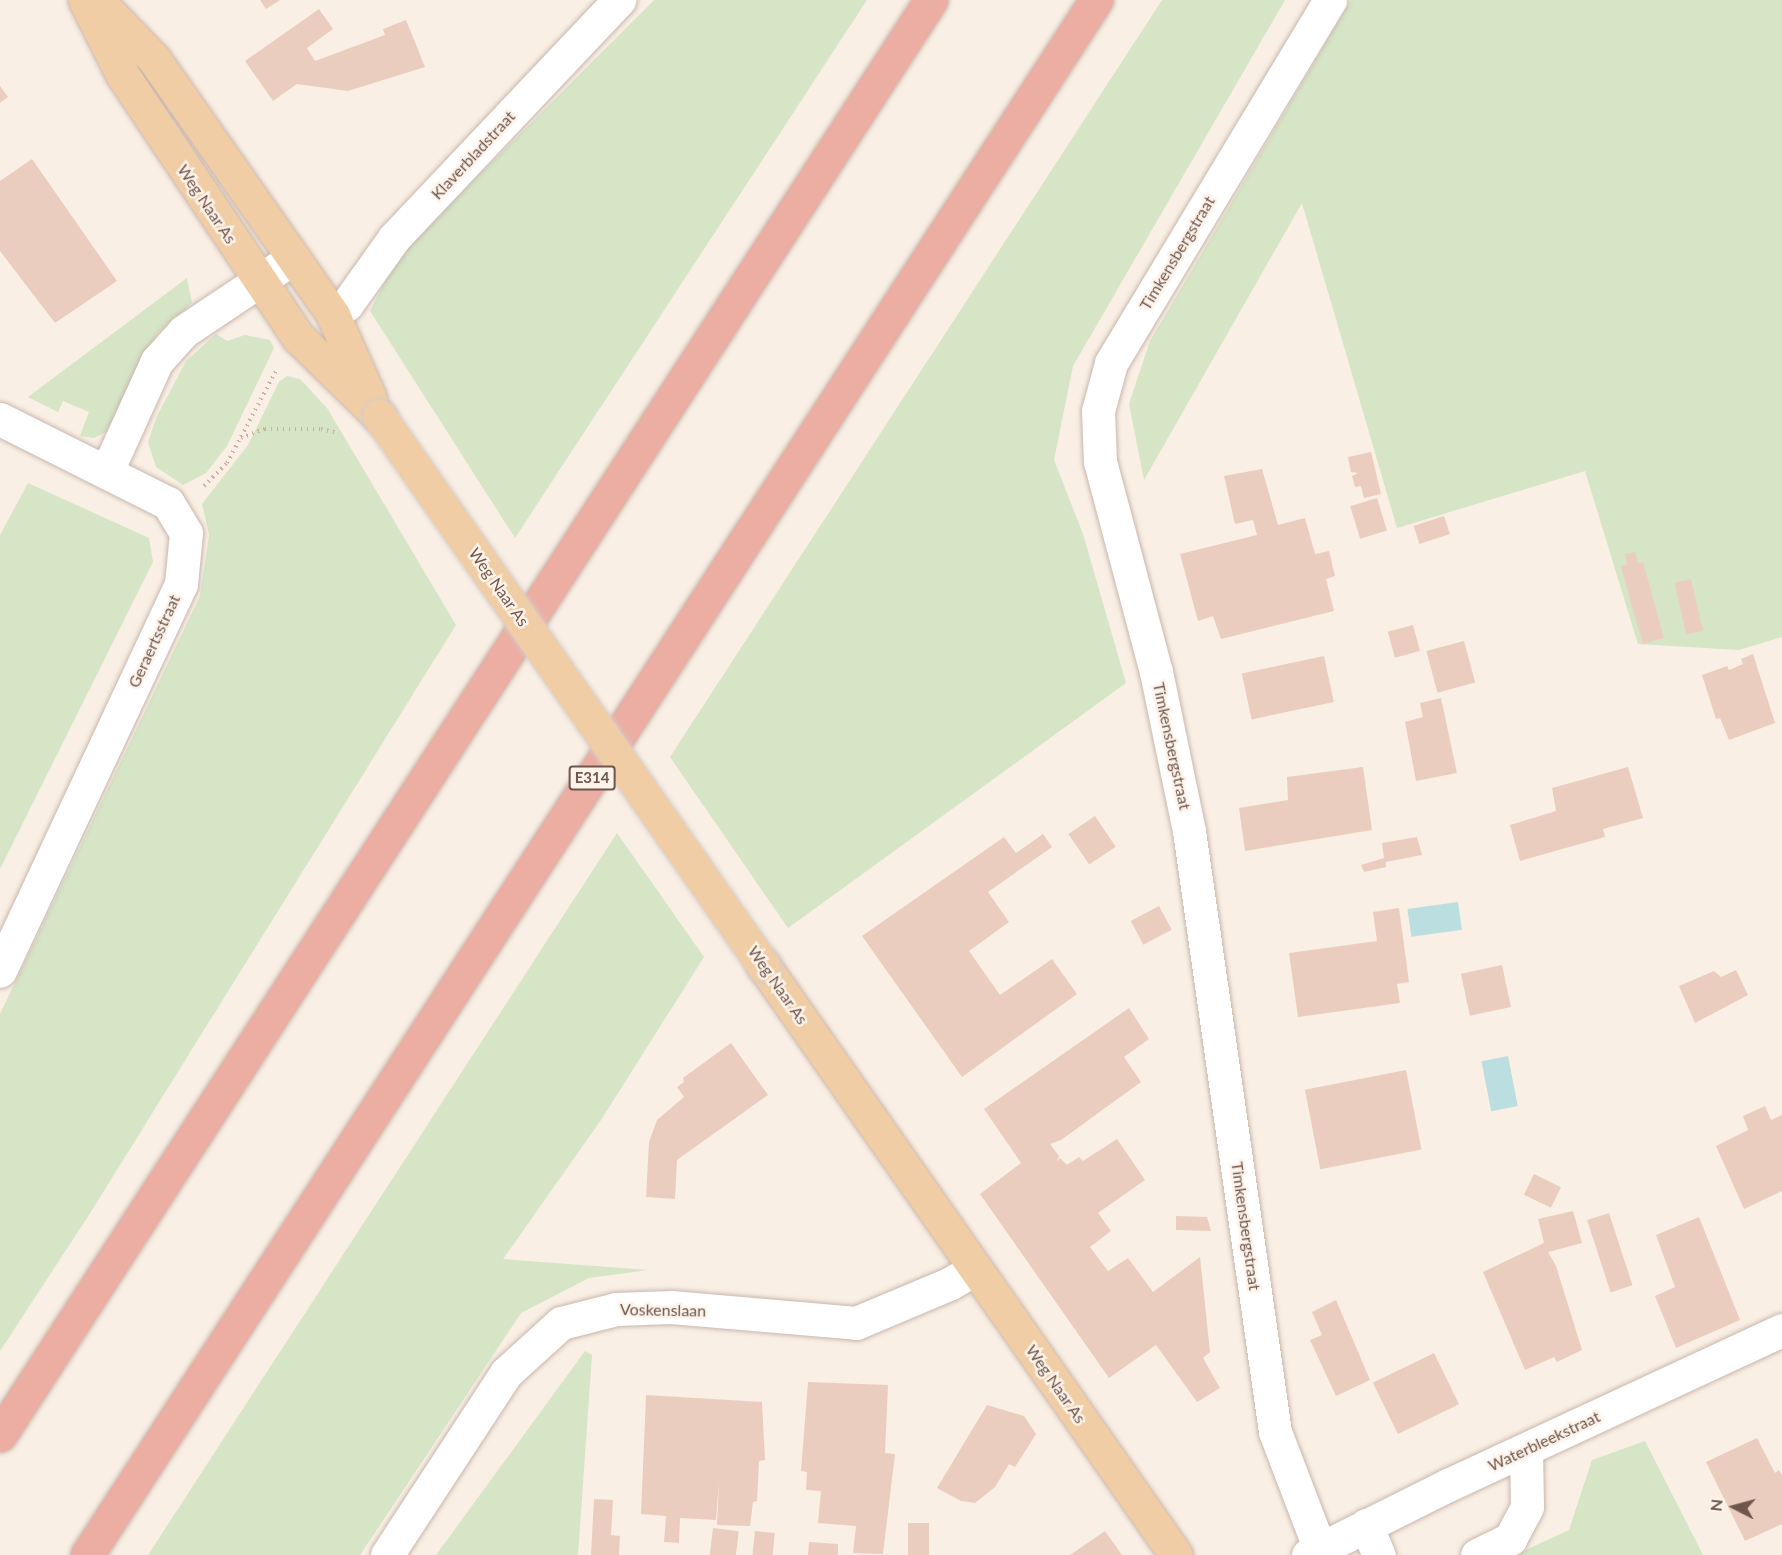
<!DOCTYPE html>
<html>
<head>
<meta charset="utf-8">
<style>
	body { margin:0 }
	#map { position:relative; width:1782px; height:1555px; overflow:hidden; background:#f9efe4; font-family:Lato,sans-serif }
	div>[style] { position:absolute }
	.green>* { inset:0; background:#d5e5c5 }
	.water>* { inset:0; background:#bbdee0; transform-origin:0 0 }
	.building>* { inset:0; background:#ebcdbf; transform-origin:0 0 }
	.path>* { height:4px; margin-top:-2px; transform-origin:0; background:repeating-linear-gradient(90deg,#d0b0a3 0 1.5px,transparent 0 6px) }
	.roads { filter:drop-shadow(0 0 2px #c9b6ac) drop-shadow(0 0 2px #c9b6ac) }
	.minor>* { height:33px; margin:-16.5px; padding:0 16.5px; transform-origin:16.5px; border-radius:16.5px; background:#fff }
	.major>* { height:33px; margin:-16.5px; padding:0 16.5px; transform-origin:16.5px; border-radius:16.5px; background:#f0cda4 }
	.highway>* { height:33px; margin:-16.5px; padding:0 16.5px; transform-origin:16.5px; border-radius:16.5px; background:#ecaea2 }
	.bridges { filter:drop-shadow(0 0 2px #d4ccca) drop-shadow(0 0 2px #d4ccca) }
	.major-bridge>* { height:33px; margin:-16.5px; padding:0 16.5px; transform-origin:16.5px; border-radius:16.5px; background:#f0cda4 }
	span { translate:-50% -50%; white-space:nowrap; text-align:center; line-height:1.15; -webkit-text-stroke:5px #fdf3ea; paint-order:stroke }
	.shield-label span { padding:2px 4px; background:#fdf3ea; border:2px solid; border-radius:4px; -webkit-text-stroke-width:0 }
	.shield-label { font-size:15px; color:#6f564d; font-weight:700 }
	.street-label { font-size:16px; color:#6f564d }
	.north { position:absolute; left:1704px; top:1477px; width:60px; height:60px; -webkit-text-stroke:4px #fdf3ea; paint-order:stroke; rotate:276deg; font-size:16px; font-weight:700; line-height:24px; text-align:center; color:#6f564d }
	.north::after { content:''; display:block; margin:auto; width:21px; height:27px; background:#6f564d; clip-path:polygon(50% 0,100% 100%,50% 72%,0 100%) }
</style>
</head>
<body>
<div id="map">
	<div class="green">
		<i style="clip-path:polygon(654px 0,867px 0,515px 538px,370px 311px,397px 257px)"></i>
		<i style="clip-path:polygon(1162px 0,1285px 0,1073px 366px,1054px 460px,1083px 534px,1126px 683px,788px 928px,670px 757px)"></i>
		<i style="clip-path:polygon(1351px 0,1782px 0,1782px 637px,1739px 650px,1638px 644px,1585px 471px,1397px 528px,1302px 203px,1144px 480px,1129px 404px,1150px 341px)"></i>
		<i style="clip-path:polygon(187px 278px,192px 303px,157px 334px,108px 431px,94px 438px,80px 436px,89px 412px,63px 401px,58px 412px,28px 397px)"></i>
		<i style="clip-path:polygon(216px 334px,227px 341px,245px 335px,270px 340px,274px 348px,227px 446px,206px 473px,183px 485px,156px 467px,148px 442px,157px 416px,186px 361px)"></i>
		<i style="clip-path:polygon(287px 376px,300px 379px,327px 408px,456px 625px,87px 1218px,0 1351px,0 1014px,200px 596px,209px 535px,202px 504px,248px 445px,279px 382px)"></i>
		<i style="clip-path:polygon(28px 483px,149px 538px,153px 562px,0 869px,0 535px)"></i>
		<i style="clip-path:polygon(617px 833px,704px 957px,601px 1120px,503px 1259px,648px 1270px,589px 1278px,521px 1313px,360px 1555px,148px 1555px)"></i>
		<i style="clip-path:polygon(585px 1351px,592px 1355px,578px 1555px,436px 1555px)"></i>
		<i style="clip-path:polygon(1645px 1441px,1703px 1555px,1515px 1555px,1569px 1530px,1592px 1460px)"></i>
	</div>
	<div class="water">
		<i style="left:1458px;top:902px;width:28px;height:51px;rotate:82deg"></i>
		<i style="left:1508px;top:1056px;width:51px;height:27px;rotate:79deg"></i>
	</div>
	<div class="building">
		<i style="clip-path:polygon(260px 0,280px 0,266px 9px)"></i>
		<i style="clip-path:polygon(319px 9px,333px 29px,307px 48px,315px 61px,385px 35px,383px 29px,406px 20px,425px 67px,348px 91px,297px 84px,273px 101px,245px 61px)"></i>
		<i style="clip-path:polygon(0 86px,8px 97px,0 103px)"></i>
		<i style="clip-path:polygon(32px 159px,117px 281px,55px 323px,0 251px,0 181px)"></i>
		<i style="clip-path:polygon(1371px 452px,1381px 494px,1364px 498px,1361px 486px,1355px 487px,1352px 476px,1358px 473px,1351px 472px,1348px 457px)"></i>
		<i style="clip-path:polygon(1262px 469px,1278px 525px,1305px 518px,1315px 554px,1329px 551px,1335px 576px,1326px 579px,1334px 611px,1221px 639px,1213px 616px,1198px 621px,1180px 554px,1257px 535px,1253px 520px,1235px 524px,1224px 476px)"></i>
		<i style="left:1377px;top:498px;width:34px;height:28px;rotate:73deg"></i>
		<i style="left:1444px;top:516px;width:19px;height:32px;rotate:72deg"></i>
		<i style="clip-path:polygon(1635px 552px,1638px 563px,1643px 562px,1664px 638px,1643px 644px,1621px 567px,1627px 564px,1625px 554px)"></i>
		<i style="left:1691px;top:579px;width:53px;height:17px;rotate:77deg"></i>
		<i style="left:1413px;top:625px;width:27px;height:26px;rotate:75deg"></i>
		<i style="left:1464px;top:641px;width:43px;height:39px;rotate:75deg"></i>
		<i style="clip-path:polygon(1753px 654px,1775px 723px,1729px 740px,1720px 718px,1716px 719px,1702px 675px,1727px 666px,1729px 670px,1743px 664px,1741px 659px)"></i>
		<i style="left:1324px;top:656px;width:47px;height:84px;rotate:78deg"></i>
		<i style="clip-path:polygon(1441px 698px,1457px 773px,1416px 781px,1405px 722px,1423px 717px,1420px 703px)"></i>
		<i style="clip-path:polygon(1363px 767px,1372px 830px,1245px 851px,1239px 808px,1288px 800px,1287px 777px)"></i>
		<i style="clip-path:polygon(1628px 767px,1643px 818px,1603px 829px,1605px 837px,1520px 861px,1510px 825px,1556px 811px,1552px 788px)"></i>
		<i style="left:1095px;top:816px;width:37px;height:32px;rotate:56deg"></i>
		<i style="clip-path:polygon(1043px 834px,1052px 847px,988px 892px,1009px 922px,969px 951px,1000px 995px,1052px 959px,1077px 994px,962px 1077px,862px 936px,1004px 837px,1016px 853px)"></i>
		<i style="clip-path:polygon(1417px 837px,1422px 855px,1386px 862px,1386px 867px,1364px 872px,1361px 865px,1384px 858px,1382px 843px)"></i>
		<i style="left:1159px;top:906px;width:27px;height:32px;rotate:62deg"></i>
		<i style="clip-path:polygon(1399px 908px,1409px 982px,1397px 984px,1400px 1003px,1298px 1017px,1289px 953px,1377px 941px,1373px 912px)"></i>
		<i style="left:1502px;top:965px;width:43px;height:42px;rotate:78deg"></i>
		<i style="clip-path:polygon(1736px 970px,1748px 995px,1695px 1023px,1679px 986px,1714px 971px,1721px 977px)"></i>
		<i style="clip-path:polygon(1129px 1008px,1149px 1039px,1124px 1057px,1141px 1082px,1061px 1140px,1050px 1144px,1059px 1156px,1057px 1162px,1060px 1158px,1067px 1165px,1079px 1157px,1083px 1161px,1117px 1139px,1145px 1180px,1098px 1213px,1111px 1231px,1090px 1247px,1108px 1271px,1128px 1258px,1153px 1292px,1200px 1257px,1210px 1352px,1203px 1358px,1220px 1388px,1197px 1402px,1156px 1345px,1109px 1378px,980px 1194px,1021px 1163px,984px 1109px)"></i>
		<i style="clip-path:polygon(731px 1043px,768px 1095px,677px 1160px,675px 1199px,646px 1197px,649px 1142px,657px 1120px,684px 1097px,677px 1087px,684px 1082px,683px 1078px)"></i>
		<i style="left:1406px;top:1070px;width:81px;height:103px;rotate:79deg"></i>
		<i style="clip-path:polygon(1765px 1106px,1771px 1120px,1782px 1115px,1782px 1191px,1744px 1209px,1716px 1146px,1748px 1130px,1743px 1116px)"></i>
		<i style="left:1534px;top:1174px;width:30px;height:23px;rotate:26deg"></i>
		<i style="clip-path:polygon(1573px 1211px,1582px 1243px,1548px 1252px,1556px 1266px,1582px 1350px,1557px 1362px,1554px 1357px,1525px 1370px,1483px 1272px,1544px 1243px,1538px 1219px)"></i>
		<i style="left:1609px;top:1213px;width:76px;height:23px;rotate:72deg"></i>
		<i style="clip-path:polygon(1176px 1216px,1207px 1217px,1211px 1231px,1176px 1230px)"></i>
		<i style="clip-path:polygon(1699px 1217px,1740px 1320px,1676px 1348px,1655px 1296px,1675px 1287px,1656px 1235px)"></i>
		<i style="clip-path:polygon(1336px 1300px,1370px 1380px,1336px 1396px,1310px 1340px,1322px 1335px,1312px 1312px)"></i>
		<i style="left:1434px;top:1353px;width:57px;height:68px;rotate:64deg"></i>
		<i style="clip-path:polygon(808px 1382px,888px 1385px,885px 1453px,895px 1454px,883px 1554px,853px 1553px,856px 1526px,818px 1523px,821px 1491px,806px 1490px,807px 1472px,801px 1471px)"></i>
		<i style="clip-path:polygon(646px 1395px,762px 1402px,765px 1460px,759px 1461px,757px 1501px,753px 1502px,750px 1526px,717px 1525px,719px 1481px,716px 1520px,680px 1518px,679px 1543px,664px 1542px,666px 1516px,641px 1514px)"></i>
		<i style="clip-path:polygon(987px 1405px,1024px 1416px,1036px 1434px,1015px 1467px,1009px 1464px,995px 1487px,975px 1503px,961px 1501px,937px 1488px)"></i>
		<i style="clip-path:polygon(1757px 1438px,1775px 1473px,1779px 1470px,1782px 1476px,1782px 1524px,1745px 1541px,1706px 1462px)"></i>
		<i style="clip-path:polygon(594px 1499px,613px 1500px,611px 1535px,620px 1536px,619px 1555px,591px 1555px)"></i>
		<i style="left:908px;top:1523px;width:21px;height:32px"></i>
		<i style="left:713px;top:1528px;width:26px;height:27px;rotate:7deg"></i>
		<i style="left:755px;top:1531px;width:20px;height:24px;rotate:6deg"></i>
		<i style="clip-path:polygon(1105px 1531px,1122px 1555px,1070px 1555px)"></i>
		<i style="clip-path:polygon(809px 1542px,838px 1544px,838px 1555px,808px 1555px)"></i>
	</div>
	<div class="path">
		<i style="left:241px;top:438px;width:26px;rotate:-21deg"></i>
		<i style="left:265px;top:429px;width:56px"></i>
		<i style="left:321px;top:429px;width:18px;rotate:13deg"></i>
		<i style="left:204px;top:486px;width:33px;rotate:-45deg"></i>
		<i style="left:227px;top:463px;width:104px;rotate:-62deg"></i>
	</div>
	<div class="roads">
		<div class="minor">
			<i style="left:333px;top:315px;width:18px;rotate:-38deg"></i>
			<i style="left:347px;top:304px;width:81px;rotate:-54.5deg"></i>
			<i style="left:394px;top:238px;width:328px;rotate:-46.6deg"></i>
			<i style="left:0;top:419px;width:188px;rotate:26.6deg"></i>
			<i style="left:168px;top:503px;width:35px;rotate:59deg"></i>
			<i style="left:186px;top:533px;width:51px;rotate:95.6deg"></i>
			<i style="left:181px;top:584px;width:427px;rotate:115.1deg"></i>
			<i style="left:107px;top:471px;width:121px;rotate:-65.6deg"></i>
			<i style="left:157px;top:361px;width:40px;rotate:-48deg"></i>
			<i style="left:184px;top:331px;width:131px;rotate:-33.8deg"></i>
			<i style="left:1366px;top:1525px;width:33px;rotate:67deg"></i>
			<i style="left:1319px;top:1547px;width:123px;rotate:-110.9deg"></i>
			<i style="left:1275px;top:1432px;width:607px;rotate:-98.14deg"></i>
			<i style="left:1189px;top:831px;width:162px;rotate:-101.7deg"></i>
			<i style="left:1156px;top:672px;width:217px;rotate:-104.9deg"></i>
			<i style="left:1100px;top:462px;width:51px;rotate:-92.2deg"></i>
			<i style="left:1098px;top:411px;width:50px;rotate:-74.8deg"></i>
			<i style="left:1111px;top:363px;width:424px;rotate:-58.9deg"></i>
			<i style="left:387px;top:1555px;width:217px;rotate:-56.8deg"></i>
			<i style="left:506px;top:1373px;width:74px;rotate:-42.3deg"></i>
			<i style="left:561px;top:1323px;width:57px;rotate:-14.3deg"></i>
			<i style="left:616px;top:1309px;width:55px;rotate:-2.1deg"></i>
			<i style="left:671px;top:1307px;width:186px;rotate:4.9deg"></i>
			<i style="left:856px;top:1323px;width:101px;rotate:-22.8deg"></i>
			<i style="left:949px;top:1284px;width:30px;rotate:-30deg"></i>
			<i style="left:1308px;top:1555px;width:157px;rotate:-26.6deg"></i>
			<i style="left:1448px;top:1485px;width:368px;rotate:-24.9deg"></i>
			<i style="left:1477px;top:1555px;width:37px;rotate:-26deg"></i>
			<i style="left:1510px;top:1539px;width:36px;rotate:-62deg"></i>
			<i style="left:1527px;top:1507px;width:57px;rotate:-91deg"></i>
		</div>
		<div class="major">
			<i style="left:85px;top:0;width:83px;rotate:63.4deg"></i>
			<i style="left:122px;top:74px;width:318px;rotate:56.2deg"></i>
			<i style="left:299px;top:338px;width:112px;rotate:44.3deg"></i>
			<i style="left:97px;top:0;width:82px;rotate:46deg"></i>
			<i style="left:154px;top:59px;width:312px;rotate:55deg"></i>
			<i style="left:333px;top:315px;width:91px;rotate:66deg"></i>
			<i style="left:763px;top:965px;width:720px;rotate:55.01deg"></i>
		</div>
		<div class="highway">
			<i style="left:0;top:1435px;width:1711px;rotate:-57.03deg"></i>
			<i style="left:87px;top:1555px;width:1854px;rotate:-57.02deg"></i>
		</div>
	</div>
	<div class="bridges">
		<div class="major-bridge">
			<i style="left:379px;top:416px;width:670px;rotate:55.03deg"></i>
		</div>
	</div>
	<div class="shield-label">
		<span style="left:592px;top:778px">E314</span>
	</div>
	<div class="street-label">
		<span style="left:473px;top:155px;rotate:-47deg">Klaverbladstraat</span>
		<span style="left:207px;top:204px;rotate:56deg">Weg Naar As</span>
		<span style="left:1177px;top:253px;rotate:-59deg">Timkensbergstraat</span>
		<span style="left:499px;top:587px;rotate:55deg">Weg Naar As</span>
		<span style="left:154px;top:641px;rotate:-65deg">Geraertsstraat</span>
		<span style="left:1172px;top:746px;rotate:78deg">Timkensbergstraat</span>
		<span style="left:778px;top:985px;rotate:55deg">Weg Naar As</span>
		<span style="left:1246px;top:1226px;rotate:82deg">Timkensbergstraat</span>
		<span style="left:663px;top:1310px;rotate:1deg">Voskenslaan</span>
		<span style="left:1056px;top:1384px;rotate:55deg">Weg Naar As</span>
		<span style="left:1544px;top:1441px;rotate:-25deg">Waterbleekstraat</span>
	</div>
	<div class="north">N</div>
</div>
</body>
</html>
